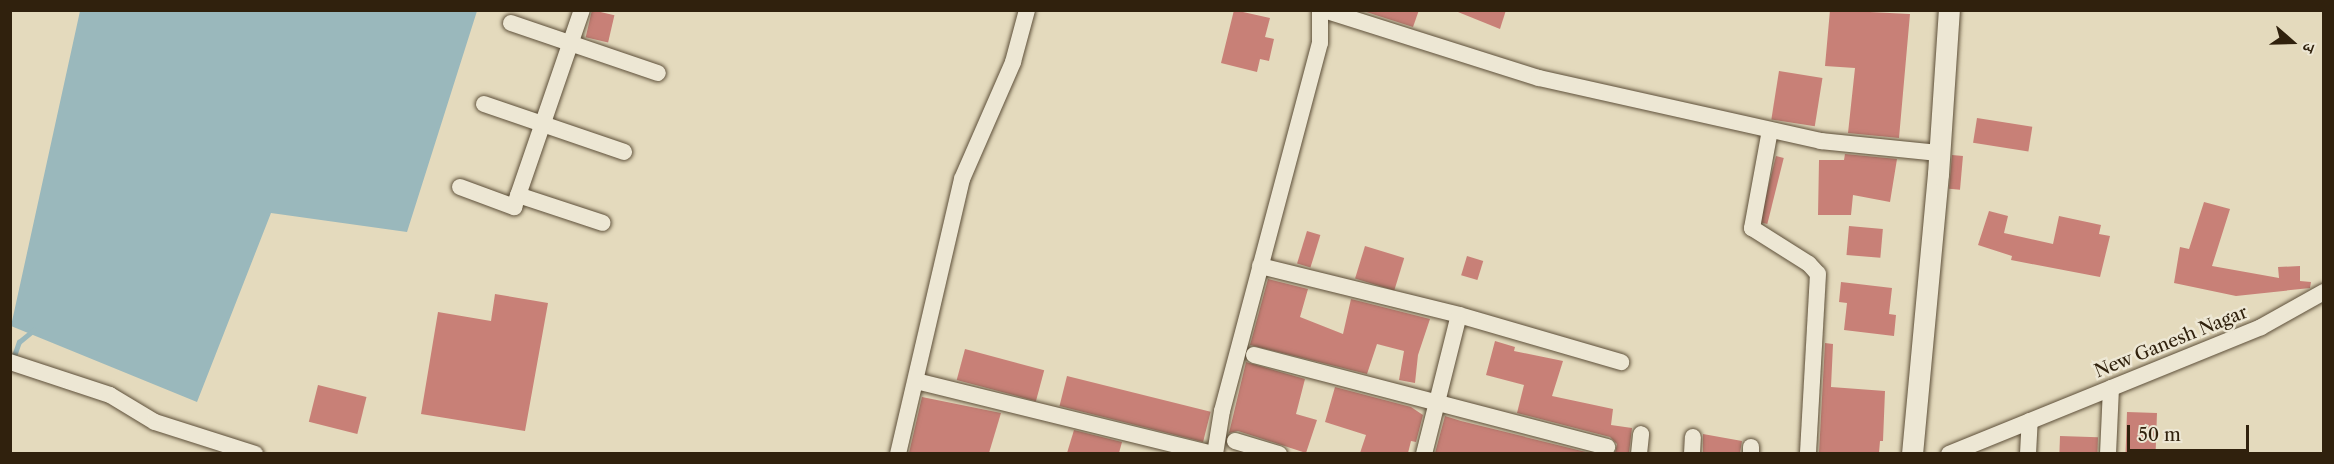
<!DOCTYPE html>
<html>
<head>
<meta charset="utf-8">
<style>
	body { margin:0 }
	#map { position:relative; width:2334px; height:464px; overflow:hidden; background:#e4dabd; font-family:"Libre Caslon Text","Noto Serif Devanagari",serif }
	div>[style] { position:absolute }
	.water>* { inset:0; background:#9ab8bc }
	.stream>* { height:4.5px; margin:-2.25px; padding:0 2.25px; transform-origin:2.25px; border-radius:2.25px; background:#9ab8bc }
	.building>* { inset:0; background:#c88077; transform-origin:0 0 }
	.roads { filter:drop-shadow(0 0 2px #5d4f39) drop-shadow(0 0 2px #5d4f39) }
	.minor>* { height:16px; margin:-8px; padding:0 8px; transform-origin:8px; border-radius:8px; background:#ede7d4 }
	.tertiary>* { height:21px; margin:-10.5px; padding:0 10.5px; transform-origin:10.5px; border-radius:10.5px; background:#ede7d4 }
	span { translate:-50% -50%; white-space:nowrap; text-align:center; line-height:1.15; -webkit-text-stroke:5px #ede7d4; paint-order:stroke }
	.street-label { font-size:18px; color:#30210d }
	.frame { position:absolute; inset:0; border:12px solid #30210d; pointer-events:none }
	.north { position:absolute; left:2262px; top:12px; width:60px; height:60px; -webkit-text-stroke:4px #ede7d4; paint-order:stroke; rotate:110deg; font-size:16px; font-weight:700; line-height:24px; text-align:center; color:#30210d }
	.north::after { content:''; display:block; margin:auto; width:21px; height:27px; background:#30210d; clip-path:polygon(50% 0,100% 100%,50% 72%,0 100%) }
	.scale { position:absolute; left:2127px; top:425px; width:122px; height:27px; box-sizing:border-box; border:3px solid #30210d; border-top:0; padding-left:8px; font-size:18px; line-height:21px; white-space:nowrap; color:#30210d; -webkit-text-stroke:4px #ede7d4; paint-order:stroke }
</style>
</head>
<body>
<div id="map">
	<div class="water">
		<i style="clip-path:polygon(80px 11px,477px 11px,407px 232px,271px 213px,197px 402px,11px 326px)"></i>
	</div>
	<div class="stream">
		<i style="left:13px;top:359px;width:18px;rotate:-71deg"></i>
		<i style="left:19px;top:342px;width:19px;rotate:-39deg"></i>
	</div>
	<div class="building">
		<i style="left:592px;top:10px;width:23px;height:28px;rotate:13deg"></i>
		<i style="clip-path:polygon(1234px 10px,1270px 18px,1265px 37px,1274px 39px,1269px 61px,1260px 59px,1257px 72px,1221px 63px)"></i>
		<i style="clip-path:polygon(1360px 10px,1419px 10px,1413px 27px)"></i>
		<i style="clip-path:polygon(1453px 10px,1506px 10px,1500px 29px)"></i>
		<i style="clip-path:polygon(1830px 10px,1910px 14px,1899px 138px,1848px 133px,1855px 68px,1825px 66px)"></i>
		<i style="left:1779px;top:71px;width:44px;height:49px;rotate:9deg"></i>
		<i style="left:1977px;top:118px;width:56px;height:25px;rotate:9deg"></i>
		<i style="clip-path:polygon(1845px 154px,1897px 159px,1890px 202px,1853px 195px,1851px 215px,1818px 215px,1819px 160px,1844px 160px)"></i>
		<i style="left:1952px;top:155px;width:11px;height:34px;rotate:5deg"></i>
		<i style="left:1776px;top:156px;width:8px;height:68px;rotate:14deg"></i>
		<i style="clip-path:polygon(2204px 202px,2230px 209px,2212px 266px,2279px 278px,2278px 267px,2300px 266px,2300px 281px,2311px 282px,2310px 288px,2236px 296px,2174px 283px,2180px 247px,2189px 249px)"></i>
		<i style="clip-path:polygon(1989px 211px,2008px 216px,2004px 233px,2053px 244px,2059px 216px,2101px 225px,2099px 234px,2110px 236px,2100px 277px,2011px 260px,2012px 256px,1978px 245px)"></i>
		<i style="left:1849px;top:226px;width:34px;height:29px;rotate:5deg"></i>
		<i style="left:1307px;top:231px;width:14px;height:34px;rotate:17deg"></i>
		<i style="left:1365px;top:246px;width:41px;height:34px;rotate:17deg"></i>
		<i style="left:1467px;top:256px;width:17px;height:20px;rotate:17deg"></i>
		<i style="clip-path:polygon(1268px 279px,1308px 289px,1300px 317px,1343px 334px,1351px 299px,1430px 319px,1418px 355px,1415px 383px,1399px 380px,1404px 351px,1377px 344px,1367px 374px,1250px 345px)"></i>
		<i style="clip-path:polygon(1841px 282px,1892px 288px,1889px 314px,1896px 315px,1894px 336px,1844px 330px,1847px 303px,1839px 302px)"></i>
		<i style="clip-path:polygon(495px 294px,548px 303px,525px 431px,421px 414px,438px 312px,491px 321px)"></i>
		<i style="clip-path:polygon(1495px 341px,1515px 347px,1514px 351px,1563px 361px,1552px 396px,1613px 409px,1611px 425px,1632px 428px,1629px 453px,1615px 453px,1617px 444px,1610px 437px,1517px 413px,1524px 385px,1486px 375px)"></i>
		<i style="clip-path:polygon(1825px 343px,1833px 344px,1831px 387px,1885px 391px,1883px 441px,1880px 441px,1879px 453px,1819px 453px)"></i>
		<i style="left:965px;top:349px;width:82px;height:32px;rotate:15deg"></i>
		<i style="clip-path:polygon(1246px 362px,1305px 379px,1296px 414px,1317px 420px,1306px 453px,1238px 431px,1229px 433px)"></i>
		<i style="left:1067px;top:376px;width:148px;height:31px;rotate:14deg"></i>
		<i style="left:318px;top:385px;width:50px;height:38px;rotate:14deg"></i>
		<i style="clip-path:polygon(1335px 387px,1411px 407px,1423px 415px,1416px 442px,1411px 441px,1408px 453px,1360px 453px,1366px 435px,1325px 422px)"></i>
		<i style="clip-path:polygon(922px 397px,1001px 413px,989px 453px,909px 453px)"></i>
		<i style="left:2127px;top:412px;width:30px;height:41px;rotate:2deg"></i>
		<i style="clip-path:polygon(1445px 416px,1461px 421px,1590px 453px,1435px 453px)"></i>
		<i style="clip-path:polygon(1074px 430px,1122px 442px,1119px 453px,1067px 453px)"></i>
		<i style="clip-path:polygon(1703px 434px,1742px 441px,1740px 453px,1703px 453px)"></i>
		<i style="left:2060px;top:436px;width:38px;height:16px;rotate:2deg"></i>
	</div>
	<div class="roads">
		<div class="minor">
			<i style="left:1324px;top:10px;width:225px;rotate:17.6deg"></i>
			<i style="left:1539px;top:78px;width:289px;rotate:12.6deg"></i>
			<i style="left:1821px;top:141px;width:120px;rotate:5.8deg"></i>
			<i style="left:511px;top:23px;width:155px;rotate:18.8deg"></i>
			<i style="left:484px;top:104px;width:148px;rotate:18.9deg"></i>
			<i style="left:1770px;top:130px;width:100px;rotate:100.4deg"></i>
			<i style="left:1752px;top:228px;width:67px;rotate:32.3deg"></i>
			<i style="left:1809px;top:264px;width:13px;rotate:48deg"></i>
			<i style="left:1818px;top:274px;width:180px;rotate:93.2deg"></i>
			<i style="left:460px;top:187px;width:58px;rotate:20.3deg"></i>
			<i style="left:514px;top:207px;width:208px;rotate:-71deg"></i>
			<i style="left:518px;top:195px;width:89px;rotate:18.2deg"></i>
			<i style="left:1260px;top:266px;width:205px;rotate:13.8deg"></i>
			<i style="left:1459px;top:315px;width:169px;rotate:16.2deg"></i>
			<i style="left:1254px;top:355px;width:365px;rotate:14.6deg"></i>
			<i style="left:10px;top:362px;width:105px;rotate:18.3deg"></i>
			<i style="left:110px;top:395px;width:52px;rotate:31deg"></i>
			<i style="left:155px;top:422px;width:105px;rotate:17.7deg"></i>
			<i style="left:916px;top:381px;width:307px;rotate:13.8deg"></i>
			<i style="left:1235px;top:441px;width:46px;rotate:16.5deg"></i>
			<i style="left:898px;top:454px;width:282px;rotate:-76.9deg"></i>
			<i style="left:962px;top:179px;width:128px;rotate:-66.4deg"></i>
			<i style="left:1013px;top:62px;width:54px;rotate:-74.9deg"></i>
			<i style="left:1215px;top:454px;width:44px;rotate:-80.8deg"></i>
			<i style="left:1222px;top:411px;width:381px;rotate:-75.1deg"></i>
			<i style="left:1320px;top:43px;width:33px;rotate:-90deg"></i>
			<i style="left:1424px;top:454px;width:143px;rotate:-75.9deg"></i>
			<i style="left:1639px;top:454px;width:20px;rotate:-84deg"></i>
			<i style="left:1692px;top:454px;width:17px;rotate:-87deg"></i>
			<i style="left:1751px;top:454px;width:7px;rotate:-90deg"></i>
			<i style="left:1949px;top:454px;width:337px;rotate:-22.1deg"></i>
			<i style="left:2261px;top:327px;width:72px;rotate:-29.1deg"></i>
			<i style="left:2028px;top:454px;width:33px;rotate:-87deg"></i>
			<i style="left:2108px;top:454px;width:66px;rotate:-87.4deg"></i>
		</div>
		<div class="tertiary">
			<i style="left:1912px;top:454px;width:281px;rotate:-84.7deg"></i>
			<i style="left:1938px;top:174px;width:164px;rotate:-86.2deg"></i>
		</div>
	</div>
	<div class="street-label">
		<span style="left:2171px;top:342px;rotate:-22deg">New Ganesh Nagar</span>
	</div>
	<div class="frame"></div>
	<div class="north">उ</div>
	<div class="scale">50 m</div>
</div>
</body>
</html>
